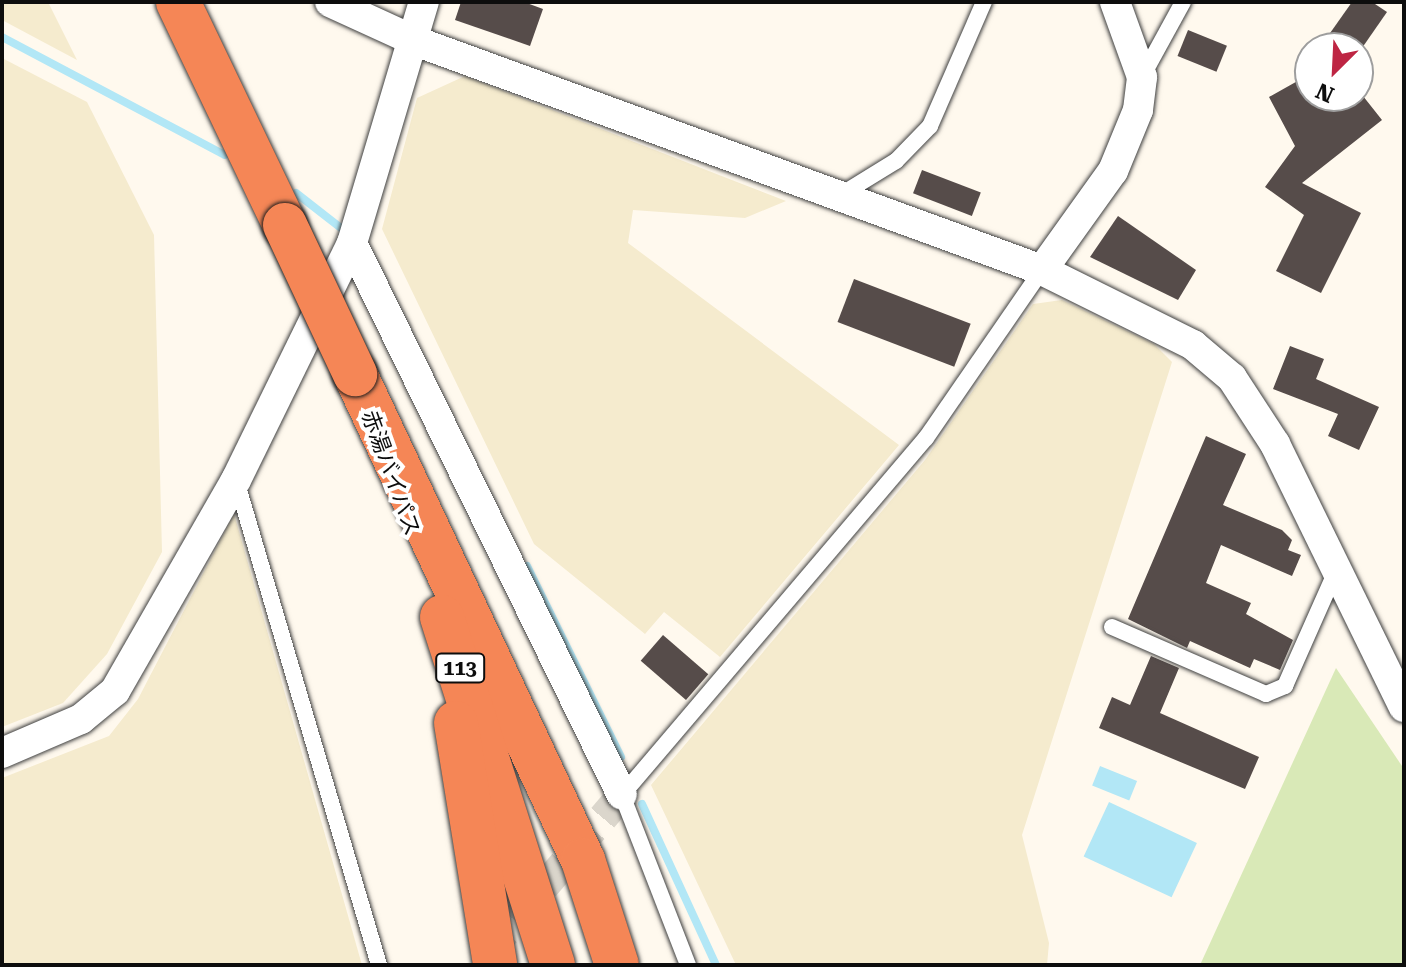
<!DOCTYPE html>
<html>
<head>
<meta charset="utf-8">
<style>
	body { margin:0 }
	#map { position:relative; width:1406px; height:967px; overflow:hidden; background:#fff9ee; font-family:"Roboto Serif","Noto Sans JP",serif }
	div>[style] { position:absolute }
	.farmland>* { inset:0; background:#f5ebce }
	.green>* { inset:0; background:#d9e9b7 }
	.water>* { inset:0; background:#b2e7f6; transform-origin:0 0 }
	.stream>* { height:8px; margin:-4px; padding:0 4px; transform-origin:4px; border-radius:4px; background:#b2e7f6 }
	.building>* { inset:0; background:#564c4a; transform-origin:0 0 }
	.street-tunnel>* { height:30px; margin-top:-15px; transform-origin:0; background:repeating-linear-gradient(90deg,#dbd6cc 0 30px,transparent 0 45px) }
	.roads { filter:drop-shadow(0 0 2px #404040) drop-shadow(0 0 2px #404040) }
	.lane>* { height:16px; margin:-8px; padding:0 8px; transform-origin:8px; border-radius:8px; background:#fff }
	.street>* { height:30px; margin:-15px; padding:0 15px; transform-origin:15px; border-radius:15px; background:#fff }
	.highway>* { height:44px; margin:-22px; padding:0 22px; transform-origin:22px; border-radius:22px; background:#f58656 }
	.bridges { filter:drop-shadow(0 0 2px #1e1e1e) drop-shadow(0 0 2px #1e1e1e) }
	.highway-bridge>* { height:44px; margin:-22px; padding:0 22px; transform-origin:22px; border-radius:22px; background:#f58656 }
	span { translate:-50% -50%; white-space:nowrap; text-align:center; line-height:1.15; -webkit-text-stroke:8px #fff; paint-order:stroke }
	.shield-label span { padding:2px 6px; background:#fff; border:2px solid; border-radius:6px; -webkit-text-stroke-width:0 }
	.shield-label { font-size:20px; color:#0d0d0d; font-weight:700 }
	.street-label { font-size:22px; color:#0d0d0d }
	.frame { position:absolute; inset:0; border:4px solid #0d0d0d; pointer-events:none }
	.north { position:absolute; left:1294px; top:32px; width:80px; height:80px; box-sizing:border-box; background:#fff; border:2px solid #9e9e9e; border-radius:50%; rotate:204deg; font-size:22px; font-weight:700; line-height:32px; text-align:center; color:#0d0d0d }
	.north::after { content:''; display:block; margin:auto; width:28px; height:36px; background:#be2543; clip-path:polygon(50% 0,100% 100%,50% 72%,0 100%) }
</style>
</head>
<body>
<div id="map">
	<div class="farmland">
		<i style="clip-path:polygon(2px 2px,48px 2px,77px 60px,2px 20px)"></i>
		<i style="clip-path:polygon(2px 58px,87px 102px,154px 235px,162px 552px,107px 654px,63px 703px,2px 727px)"></i>
		<i style="clip-path:polygon(465px 76px,786px 201px,745px 218px,633px 210px,628px 243px,899px 445px,720px 657px,664px 612px,645px 634px,534px 544px,382px 229px,417px 98px)"></i>
		<i style="clip-path:polygon(1062px 300px,1154px 344px,1172px 362px,1022px 835px,1049px 943px,1047px 965px,736px 965px,651px 785px,925px 460px,1033px 304px)"></i>
		<i style="clip-path:polygon(234px 514px,362px 965px,2px 965px,2px 778px,109px 736px,138px 699px)"></i>
	</div>
	<div class="green">
		<i style="clip-path:polygon(1336px 668px,1404px 769px,1404px 965px,1200px 965px)"></i>
	</div>
	<div class="water">
		<i style="left:1100px;top:766px;width:40px;height:21px;rotate:22deg"></i>
		<i style="left:1109px;top:802px;width:97px;height:60px;rotate:25deg"></i>
	</div>
	<div class="stream">
		<i style="left:2px;top:37px;width:252px;rotate:27.9deg"></i>
		<i style="left:296px;top:193px;width:58px;rotate:38deg"></i>
		<i style="left:527px;top:566px;width:213px;rotate:63.8deg"></i>
		<i style="left:642px;top:804px;width:177px;rotate:65.3deg"></i>
	</div>
	<div class="building">
		<i style="clip-path:polygon(461px 2px,524px 2px,543px 9px,530px 46px,455px 20px)"></i>
		<i style="clip-path:polygon(1352px 2px,1372px 2px,1387px 12px,1362px 48px,1328px 36px)"></i>
		<i style="left:1188px;top:30px;width:42px;height:28px;rotate:22deg"></i>
		<i style="clip-path:polygon(1310px 74px,1310px 96px,1363px 96px,1382px 120px,1302px 183px,1361px 213px,1321px 293px,1276px 271px,1304px 215px,1265px 187px,1295px 146px,1269px 97px)"></i>
		<i style="left:922px;top:170px;width:63px;height:25px;rotate:21deg"></i>
		<i style="clip-path:polygon(1118px 216px,1196px 270px,1178px 300px,1090px 257px)"></i>
		<i style="left:854px;top:279px;width:125px;height:46px;rotate:21deg"></i>
		<i style="clip-path:polygon(1290px 346px,1324px 359px,1316px 379px,1379px 407px,1359px 450px,1328px 436px,1338px 414px,1273px 389px)"></i>
		<i style="clip-path:polygon(1206px 436px,1246px 454px,1223px 505px,1282px 530px,1292px 540px,1288px 550px,1301px 555px,1292px 576px,1221px 545px,1206px 583px,1251px 603px,1246px 614px,1293px 640px,1280px 670px,1254px 659px,1250px 668px,1190px 641px,1187px 648px,1128px 619px)"></i>
		<i style="left:663px;top:635px;width:60px;height:34px;rotate:41deg"></i>
		<i style="clip-path:polygon(1151px 656px,1179px 668px,1160px 713px,1259px 757px,1245px 789px,1099px 728px,1112px 697px,1130px 705px)"></i>
	</div>
	<div class="street-tunnel">
		<i style="left:486px;top:955px;width:210px;rotate:-49.6deg"></i>
	</div>
	<div class="roads">
		<div class="lane">
			<i style="left:1142px;top:77px;width:85px;rotate:-61.3deg"></i>
			<i style="left:839px;top:196px;width:67px;rotate:-31.6deg"></i>
			<i style="left:896px;top:161px;width:49px;rotate:-45.8deg"></i>
			<i style="left:930px;top:126px;width:135px;rotate:-66.5deg"></i>
			<i style="left:236px;top:480px;width:506px;rotate:73.57deg"></i>
			<i style="left:1112px;top:627px;width:168px;rotate:23.5deg"></i>
			<i style="left:1266px;top:694px;width:21px;rotate:-23deg"></i>
			<i style="left:1285px;top:686px;width:124px;rotate:-66.1deg"></i>
			<i style="left:688px;top:965px;width:182px;rotate:-111.2deg"></i>
			<i style="left:622px;top:795px;width:469px;rotate:-49.6deg"></i>
			<i style="left:926px;top:438px;width:204px;rotate:-55.4deg"></i>
		</div>
		<div class="street">
			<i style="left:330px;top:2px;width:94px;rotate:24.6deg"></i>
			<i style="left:415px;top:41px;width:668px;rotate:20.06deg"></i>
			<i style="left:1042px;top:270px;width:169px;rotate:26.4deg"></i>
			<i style="left:1193px;top:345px;width:51px;rotate:40.2deg"></i>
			<i style="left:1232px;top:378px;width:79px;rotate:56.9deg"></i>
			<i style="left:1275px;top:444px;width:293px;rotate:63.9deg"></i>
			<i style="left:352px;top:243px;width:614px;rotate:63.94deg"></i>
			<i style="left:1042px;top:270px;width:122px;rotate:-54.4deg"></i>
			<i style="left:1113px;top:171px;width:66px;rotate:-67.7deg"></i>
			<i style="left:1138px;top:110px;width:33px;rotate:-83deg"></i>
			<i style="left:1142px;top:77px;width:80px;rotate:-109.8deg"></i>
			<i style="left:2px;top:753px;width:86px;rotate:-23.3deg"></i>
			<i style="left:81px;top:719px;width:44px;rotate:-39.5deg"></i>
			<i style="left:115px;top:691px;width:243px;rotate:-60.2deg"></i>
			<i style="left:236px;top:480px;width:264px;rotate:-63.9deg"></i>
			<i style="left:352px;top:243px;width:252px;rotate:-73.4deg"></i>
		</div>
		<div class="highway">
			<i style="left:178px;top:2px;width:247px;rotate:64.4deg"></i>
			<i style="left:355px;top:374px;width:537px;rotate:64.87deg"></i>
			<i style="left:583px;top:860px;width:110px;rotate:72.1deg"></i>
			<i style="left:442px;top:617px;width:365px;rotate:72.3deg"></i>
			<i style="left:456px;top:723px;width:245px;rotate:80.8deg"></i>
		</div>
	</div>
	<div class="bridges">
		<div class="highway-bridge">
			<i style="left:285px;top:225px;width:165px;rotate:64.8deg"></i>
		</div>
	</div>
	<div class="shield-label">
		<span style="left:460px;top:668px">113</span>
	</div>
	<div class="street-label">
		<span style="left:391px;top:473px;rotate:70deg">赤湯バイパス</span>
	</div>
	<div class="frame"></div>
	<div class="north">N</div>
</div>
</body>
</html>
